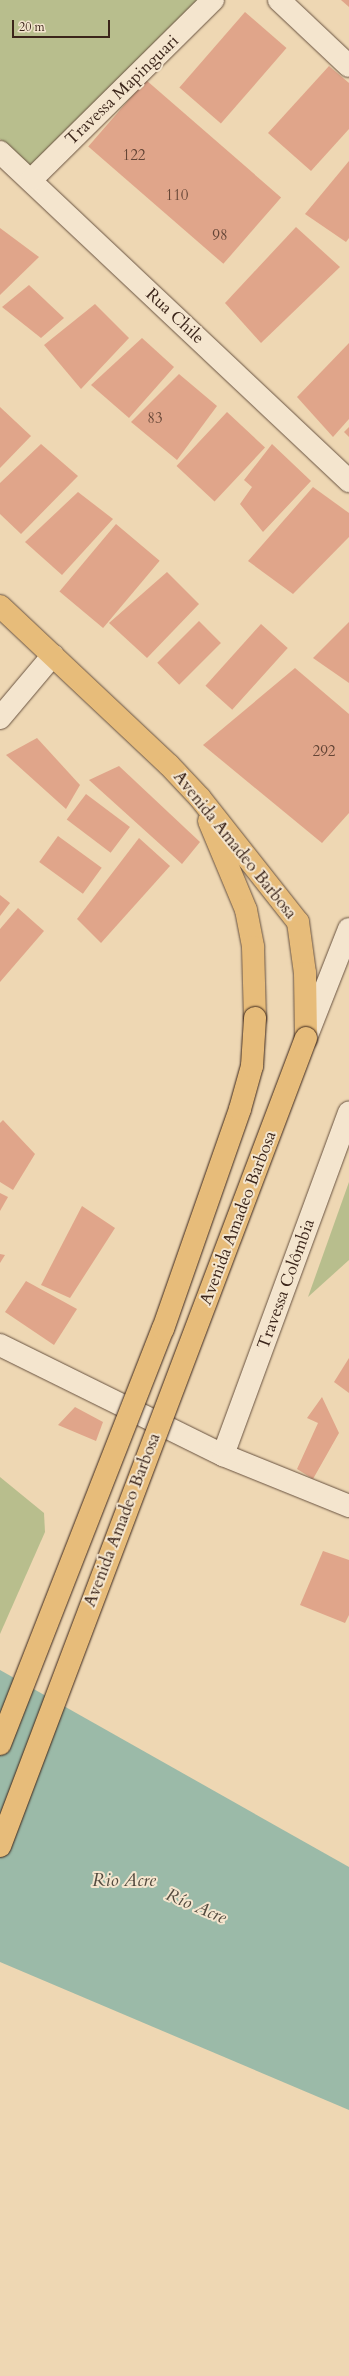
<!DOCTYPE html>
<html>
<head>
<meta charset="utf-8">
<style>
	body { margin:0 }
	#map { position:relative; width:349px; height:2376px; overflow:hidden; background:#eed7b3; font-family:Cardo,serif }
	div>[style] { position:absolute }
	.green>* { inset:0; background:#b8be8d }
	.water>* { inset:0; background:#9bbaa8 }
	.building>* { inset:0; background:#e0a58a; transform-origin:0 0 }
	.roads { filter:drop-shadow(0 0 1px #685240) drop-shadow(0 0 1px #685240) }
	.street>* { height:22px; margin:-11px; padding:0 11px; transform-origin:11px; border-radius:11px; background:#f4e5ce }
	.secondary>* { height:22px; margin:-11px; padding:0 11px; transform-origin:11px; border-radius:11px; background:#f4e5ce }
	.primary>* { height:22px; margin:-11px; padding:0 11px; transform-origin:11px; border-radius:11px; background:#e7bc7a }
	.bridges { filter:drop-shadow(0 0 1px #3b251a) drop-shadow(0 0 1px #3b251a) }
	.primary-bridge>* { height:22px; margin:-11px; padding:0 11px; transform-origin:11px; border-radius:11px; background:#e7bc7a }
	span { translate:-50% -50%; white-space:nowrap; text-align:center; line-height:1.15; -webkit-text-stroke:4px #f4e5ce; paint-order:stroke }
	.number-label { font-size:15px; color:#644536 }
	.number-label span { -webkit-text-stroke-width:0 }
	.street-label { font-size:17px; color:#3b251a }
	.water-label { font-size:18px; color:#534a3e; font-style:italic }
	.scale { position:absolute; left:12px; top:20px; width:98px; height:18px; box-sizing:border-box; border:2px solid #3b251a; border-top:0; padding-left:5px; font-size:12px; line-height:14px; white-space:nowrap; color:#3b251a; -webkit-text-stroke:3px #f4e5ce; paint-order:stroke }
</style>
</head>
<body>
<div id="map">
	<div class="green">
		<i style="clip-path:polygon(0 0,203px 0,32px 169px,0 139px)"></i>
		<i style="clip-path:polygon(349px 1182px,349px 1260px,308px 1297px)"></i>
		<i style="clip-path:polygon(0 1477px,44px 1513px,45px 1532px,0 1634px)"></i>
	</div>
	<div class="water">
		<i style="clip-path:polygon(0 1670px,349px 1867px,349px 2110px,0 1962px)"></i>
	</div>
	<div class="building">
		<i style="clip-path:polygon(341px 0,349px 0,349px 7px)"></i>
		<i style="left:245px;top:12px;width:55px;height:100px;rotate:41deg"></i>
		<i style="clip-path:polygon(329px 66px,349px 83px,349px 129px,311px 171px,268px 133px)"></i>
		<i style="left:146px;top:80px;width:179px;height:88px;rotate:41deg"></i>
		<i style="clip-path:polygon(349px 161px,349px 238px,346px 242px,305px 214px)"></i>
		<i style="clip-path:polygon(296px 227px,340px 267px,261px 343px,225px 303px)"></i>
		<i style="clip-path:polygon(0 228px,39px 257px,0 295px)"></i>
		<i style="clip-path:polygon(29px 285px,64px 318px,41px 338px,2px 307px)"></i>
		<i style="clip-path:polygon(95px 304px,129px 338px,81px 389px,44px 345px)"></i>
		<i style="clip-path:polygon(142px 338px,174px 367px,129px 418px,91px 385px)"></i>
		<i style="clip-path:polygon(349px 343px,349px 419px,333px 437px,297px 397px)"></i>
		<i style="clip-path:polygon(179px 374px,217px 406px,177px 460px,131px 422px)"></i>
		<i style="clip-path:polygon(0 407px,31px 436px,0 468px)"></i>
		<i style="left:227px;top:412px;width:52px;height:74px;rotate:43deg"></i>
		<i style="clip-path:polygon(349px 427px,349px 437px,344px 432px)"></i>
		<i style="clip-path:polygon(41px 444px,78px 476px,21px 534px,0 514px,0 483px)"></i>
		<i style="clip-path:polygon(272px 444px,311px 481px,263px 532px,240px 504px,252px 487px,244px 480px)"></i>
		<i style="clip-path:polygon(313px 487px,349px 513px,349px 537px,293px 594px,248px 561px)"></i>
		<i style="clip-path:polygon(78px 492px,113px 519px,62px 575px,25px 542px)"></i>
		<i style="left:116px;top:524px;width:57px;height:88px;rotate:40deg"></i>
		<i style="clip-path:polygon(167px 572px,199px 604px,147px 658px,109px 623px)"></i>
		<i style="left:199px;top:621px;width:31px;height:59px;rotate:45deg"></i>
		<i style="clip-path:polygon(349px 622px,349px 683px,313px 658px)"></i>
		<i style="left:261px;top:624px;width:36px;height:83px;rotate:42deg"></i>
		<i style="clip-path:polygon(295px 668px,349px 714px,349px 813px,322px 843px,203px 745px)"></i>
		<i style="clip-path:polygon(37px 738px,80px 785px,66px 809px,6px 755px)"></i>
		<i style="clip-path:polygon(119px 766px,200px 842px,182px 864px,89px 780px)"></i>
		<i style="left:86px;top:794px;width:55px;height:32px;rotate:37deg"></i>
		<i style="left:58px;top:836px;width:54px;height:32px;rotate:36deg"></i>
		<i style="clip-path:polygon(139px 838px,170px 866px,101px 943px,77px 919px)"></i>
		<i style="clip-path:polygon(0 895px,10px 903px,0 916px)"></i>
		<i style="clip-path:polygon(18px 908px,44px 931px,0 982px,0 929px)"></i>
		<i style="clip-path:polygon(3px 1120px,35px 1154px,13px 1190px,0 1182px,0 1123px)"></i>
		<i style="clip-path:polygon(0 1193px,8px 1197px,0 1211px)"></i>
		<i style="clip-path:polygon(82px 1206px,115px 1228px,70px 1298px,41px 1285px)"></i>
		<i style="clip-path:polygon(0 1254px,5px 1255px,0 1263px)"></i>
		<i style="clip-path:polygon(26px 1281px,77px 1309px,54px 1345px,5px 1312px)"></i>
		<i style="clip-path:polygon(349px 1358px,349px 1393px,334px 1382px)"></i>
		<i style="clip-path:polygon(322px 1397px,339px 1433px,313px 1479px,297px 1469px,318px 1423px,307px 1418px)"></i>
		<i style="clip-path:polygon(75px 1407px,103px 1422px,96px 1441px,58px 1425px)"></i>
		<i style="clip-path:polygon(323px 1551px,349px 1560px,349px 1615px,345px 1623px,300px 1605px)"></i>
	</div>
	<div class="roads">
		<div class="street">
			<i style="left:279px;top:0;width:96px;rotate:43.3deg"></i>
			<i style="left:0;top:152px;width:480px;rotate:43.3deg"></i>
			<i style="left:31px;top:180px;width:256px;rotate:-44.7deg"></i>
			<i style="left:0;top:718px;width:82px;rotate:-49.9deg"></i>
			<i style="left:0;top:1345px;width:249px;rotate:26.3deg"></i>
			<i style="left:223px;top:1455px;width:136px;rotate:22deg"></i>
			<i style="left:223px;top:1455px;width:365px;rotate:-69.8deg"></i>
		</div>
		<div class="secondary">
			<i style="left:306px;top:1038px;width:117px;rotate:-68.5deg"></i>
		</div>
		<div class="primary">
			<i style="left:0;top:606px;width:232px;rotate:43.3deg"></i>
			<i style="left:169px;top:765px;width:45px;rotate:46.8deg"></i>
			<i style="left:200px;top:798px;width:158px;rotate:51.7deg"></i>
			<i style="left:298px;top:922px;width:51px;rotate:82.2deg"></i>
			<i style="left:305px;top:973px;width:65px;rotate:89.1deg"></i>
			<i style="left:209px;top:821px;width:96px;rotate:67.4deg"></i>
			<i style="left:246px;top:910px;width:38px;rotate:79deg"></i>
			<i style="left:253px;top:947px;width:71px;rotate:88.4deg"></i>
		</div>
	</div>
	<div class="bridges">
		<div class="primary-bridge">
			<i style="left:0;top:1744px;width:446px;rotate:-68.6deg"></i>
			<i style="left:163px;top:1329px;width:233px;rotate:-70.7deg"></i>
			<i style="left:240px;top:1109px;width:45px;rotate:-74.4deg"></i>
			<i style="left:252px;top:1066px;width:48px;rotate:-86.4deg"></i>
			<i style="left:0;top:1846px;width:864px;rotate:-69.26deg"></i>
		</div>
	</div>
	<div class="number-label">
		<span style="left:134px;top:156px">122</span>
		<span style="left:177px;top:196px">110</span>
		<span style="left:220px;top:236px">98</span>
		<span style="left:155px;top:419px">83</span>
		<span style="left:324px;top:752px">292</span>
	</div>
	<div class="street-label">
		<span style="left:122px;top:90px;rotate:-44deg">Travessa Mapinguari</span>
		<span style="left:175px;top:316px;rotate:43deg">Rua Chile</span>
		<span style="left:235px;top:845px;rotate:51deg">Avenida Amadeo Barbosa</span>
		<span style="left:238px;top:1218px;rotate:-69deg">Avenida Amadeo Barbosa</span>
		<span style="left:286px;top:1284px;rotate:-70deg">Travessa Colômbia</span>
		<span style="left:122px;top:1520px;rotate:-69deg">Avenida Amadeo Barbosa</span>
	</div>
	<div class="water-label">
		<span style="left:124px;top:1881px">Rio Acre</span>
		<span style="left:196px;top:1907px;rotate:23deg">Río Acre</span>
	</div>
	<div class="scale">20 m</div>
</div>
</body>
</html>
